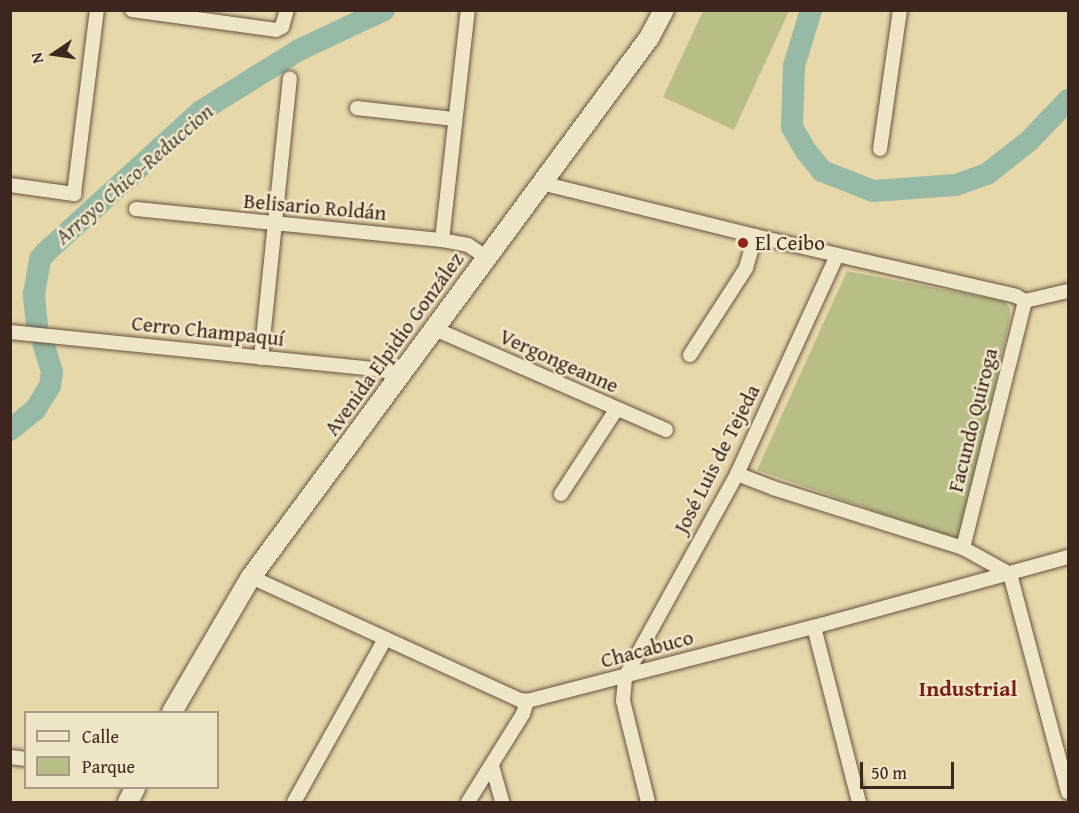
<!DOCTYPE html>
<html>
<head>
<meta charset="utf-8">
<style>
	body { margin:0 }
	#map { position:relative; width:1079px; height:813px; overflow:hidden; background:#e7d8aa; font-family:"Gentium Book Plus",serif }
	div>[style] { position:absolute }
	.green>* { inset:0; background:#b9be86 }
	.river>* { height:22px; margin:-11px; padding:0 11px; transform-origin:11px; border-radius:11px; background:#97baa6 }
	.roads { filter:drop-shadow(0 0 2px #675241) drop-shadow(0 0 2px #675241) }
	.street>* { height:14px; margin:-7px; padding:0 7px; transform-origin:7px; border-radius:7px; background:#efe6c8 }
	.secondary>* { height:20px; margin:-10px; padding:0 10px; transform-origin:10px; border-radius:10px; background:#efe6c8 }
	.dots>* { width:16px; height:16px; translate:-50% -50%; box-sizing:border-box; border:3px solid #efe6c8; border-radius:50% }
	span { translate:-50% -50%; white-space:nowrap; text-align:center; line-height:1.15; -webkit-text-stroke:5px #efe6c8; paint-order:stroke }
	.street-label { font-size:21px; color:#3c261e }
	.poi-label { font-size:21px; color:#3c261e }
	.left { translate:0 -50%; text-align:left }
	.water-label { font-size:22px; color:#534b40; font-style:italic }
	.neighbourhood-label { font-size:22px; color:#7a1f14; font-weight:700 }
	.frame { position:absolute; inset:0; border:12px solid #3c261e; pointer-events:none }
	.legend { position:absolute; left:24px; top:711px; width:195px; height:78px; box-sizing:border-box; background:#efe6c8; border:2px solid #a79984; margin:0; padding:8px 10px; list-style:none; font-size:18px; color:#3c261e }
	.legend li { display:flex; align-items:center; gap:12px; height:30px }
	.legend b { width:30px; border:2px solid #a79984 }
	.north { position:absolute; left:24px; top:24px; width:60px; height:60px; -webkit-text-stroke:4px #efe6c8; paint-order:stroke; rotate:257deg; font-size:16px; font-weight:700; line-height:24px; text-align:center; color:#3c261e }
	.north::after { content:''; display:block; margin:auto; width:21px; height:27px; background:#3c261e; clip-path:polygon(50% 0,100% 100%,50% 72%,0 100%) }
	.scale { position:absolute; left:860px; top:762px; width:94px; height:27px; box-sizing:border-box; border:3px solid #3c261e; border-top:0; padding-left:8px; font-size:18px; line-height:21px; white-space:nowrap; color:#3c261e; -webkit-text-stroke:4px #efe6c8; paint-order:stroke }
</style>
</head>
<body>
<div id="map">
	<div class="green">
		<i style="clip-path:polygon(703px 11px,789px 11px,734px 130px,663px 97px)"></i>
		<i style="clip-path:polygon(847px 271px,1004px 301px,1010px 308px,1010px 319px,959px 540px,757px 470px)"></i>
	</div>
	<div class="river">
		<i style="left:811px;top:10px;width:59px;rotate:106.9deg"></i>
		<i style="left:794px;top:66px;width:61px;rotate:91.9deg"></i>
		<i style="left:792px;top:127px;width:28px;rotate:60deg"></i>
		<i style="left:806px;top:151px;width:26px;rotate:51deg"></i>
		<i style="left:822px;top:171px;width:55px;rotate:21.4deg"></i>
		<i style="left:873px;top:191px;width:83px;rotate:-4.1deg"></i>
		<i style="left:956px;top:185px;width:33px;rotate:-20deg"></i>
		<i style="left:987px;top:174px;width:53px;rotate:-38.2deg"></i>
		<i style="left:1029px;top:141px;width:57px;rotate:-46.4deg"></i>
		<i style="left:37px;top:325px;width:31px;rotate:-96deg"></i>
		<i style="left:34px;top:294px;width:36px;rotate:-80deg"></i>
		<i style="left:40px;top:259px;width:8px;rotate:-50deg"></i>
		<i style="left:45px;top:253px;width:211px;rotate:-42.3deg"></i>
		<i style="left:201px;top:111px;width:115px;rotate:-31.9deg"></i>
		<i style="left:299px;top:50px;width:94px;rotate:-25.2deg"></i>
		<i style="left:10px;top:430px;width:32px;rotate:-39deg"></i>
		<i style="left:35px;top:410px;width:28px;rotate:-58deg"></i>
		<i style="left:50px;top:386px;width:14px;rotate:-82deg"></i>
		<i style="left:52px;top:372px;width:30px;rotate:-107deg"></i>
	</div>
	<div class="roads">
		<div class="street">
			<i style="left:132px;top:10px;width:145px;rotate:7.9deg"></i>
			<i style="left:276px;top:30px;width:7px;rotate:-27deg"></i>
			<i style="left:282px;top:27px;width:18px;rotate:-74deg"></i>
			<i style="left:357px;top:108px;width:98px;rotate:6.5deg"></i>
			<i style="left:880px;top:149px;width:140px;rotate:-81.8deg"></i>
			<i style="left:541px;top:183px;width:220px;rotate:13.9deg"></i>
			<i style="left:755px;top:236px;width:268px;rotate:12.9deg"></i>
			<i style="left:1016px;top:296px;width:10px;rotate:29deg"></i>
			<i style="left:1025px;top:301px;width:44px;rotate:-13.1deg"></i>
			<i style="left:10px;top:185px;width:65px;rotate:8deg"></i>
			<i style="left:74px;top:194px;width:185px;rotate:-82.9deg"></i>
			<i style="left:136px;top:209px;width:308px;rotate:5.8deg"></i>
			<i style="left:442px;top:240px;width:26px;rotate:11deg"></i>
			<i style="left:468px;top:245px;width:22px;rotate:34deg"></i>
			<i style="left:442px;top:240px;width:231px;rotate:-83.6deg"></i>
			<i style="left:435px;top:329px;width:252px;rotate:23.6deg"></i>
			<i style="left:10px;top:332px;width:375px;rotate:5.8deg"></i>
			<i style="left:383px;top:370px;width:19px;rotate:25deg"></i>
			<i style="left:690px;top:355px;width:103px;rotate:-57.2deg"></i>
			<i style="left:746px;top:268px;width:33px;rotate:-74deg"></i>
			<i style="left:261px;top:358px;width:281px;rotate:-84.1deg"></i>
			<i style="left:737px;top:474px;width:39px;rotate:21deg"></i>
			<i style="left:773px;top:488px;width:199px;rotate:17.5deg"></i>
			<i style="left:963px;top:548px;width:54px;rotate:29deg"></i>
			<i style="left:1010px;top:574px;width:226px;rotate:75.1deg"></i>
			<i style="left:561px;top:494px;width:100px;rotate:-56.8deg"></i>
			<i style="left:963px;top:548px;width:255px;rotate:-75.9deg"></i>
			<i style="left:251px;top:577px;width:296px;rotate:24.6deg"></i>
			<i style="left:520px;top:700px;width:7px;rotate:8deg"></i>
			<i style="left:527px;top:701px;width:296px;rotate:-14.5deg"></i>
			<i style="left:814px;top:627px;width:263px;rotate:-15.4deg"></i>
			<i style="left:814px;top:627px;width:181px;rotate:75.6deg"></i>
			<i style="left:10px;top:757px;width:16px;rotate:7deg"></i>
			<i style="left:492px;top:766px;width:37px;rotate:74deg"></i>
			<i style="left:294px;top:802px;width:187px;rotate:-60.8deg"></i>
			<i style="left:468px;top:802px;width:104px;rotate:-58deg"></i>
			<i style="left:523px;top:714px;width:14px;rotate:-73deg"></i>
			<i style="left:648px;top:802px;width:104px;rotate:-103.9deg"></i>
			<i style="left:623px;top:701px;width:24px;rotate:-85deg"></i>
			<i style="left:625px;top:677px;width:232px;rotate:-61.1deg"></i>
			<i style="left:737px;top:474px;width:240px;rotate:-65.4deg"></i>
		</div>
		<div class="secondary">
			<i style="left:172px;top:712px;width:156px;rotate:-59.7deg"></i>
			<i style="left:251px;top:577px;width:670px;rotate:-53.56deg"></i>
			<i style="left:649px;top:38px;width:32px;rotate:-62deg"></i>
			<i style="left:128px;top:802px;width:16px;rotate:-63deg"></i>
		</div>
	</div>
	<div class="dots">
		<i style="left:743px;top:243px;background:#8f2418"></i>
	</div>
	<div class="street-label">
		<span style="left:315px;top:207px;rotate:5deg">Belisario Roldán</span>
		<span style="left:208px;top:331px;rotate:6deg">Cerro Champaquí</span>
		<span style="left:394px;top:344px;rotate:-54deg">Avenida Elpidio González</span>
		<span style="left:559px;top:361px;rotate:24deg">Vergongeanne</span>
		<span style="left:973px;top:420px;rotate:-76deg">Facundo Quiroga</span>
		<span style="left:717px;top:459px;rotate:-63deg">José Luis de Tejeda</span>
		<span style="left:647px;top:649px;rotate:-15deg">Chacabuco</span>
	</div>
	<div class="poi-label">
		<span class="left" style="left:755px;top:243px">El Ceibo</span>
	</div>
	<div class="water-label">
		<span style="left:134px;top:174px;rotate:-41deg">Arroyo Chico-Reduccion</span>
	</div>
	<div class="neighbourhood-label">
		<span style="left:968px;top:689px">Industrial</span>
	</div>
	<div class="frame"></div>
	<ul class="legend">
	<li><b style="height:8px;background:#efe6c8"></b>Calle</li>
	<li><b style="height:16px;background:#b9be86"></b>Parque</li>
	</ul>
	<div class="north">N</div>
	<div class="scale">50 m</div>
</div>
</body>
</html>
